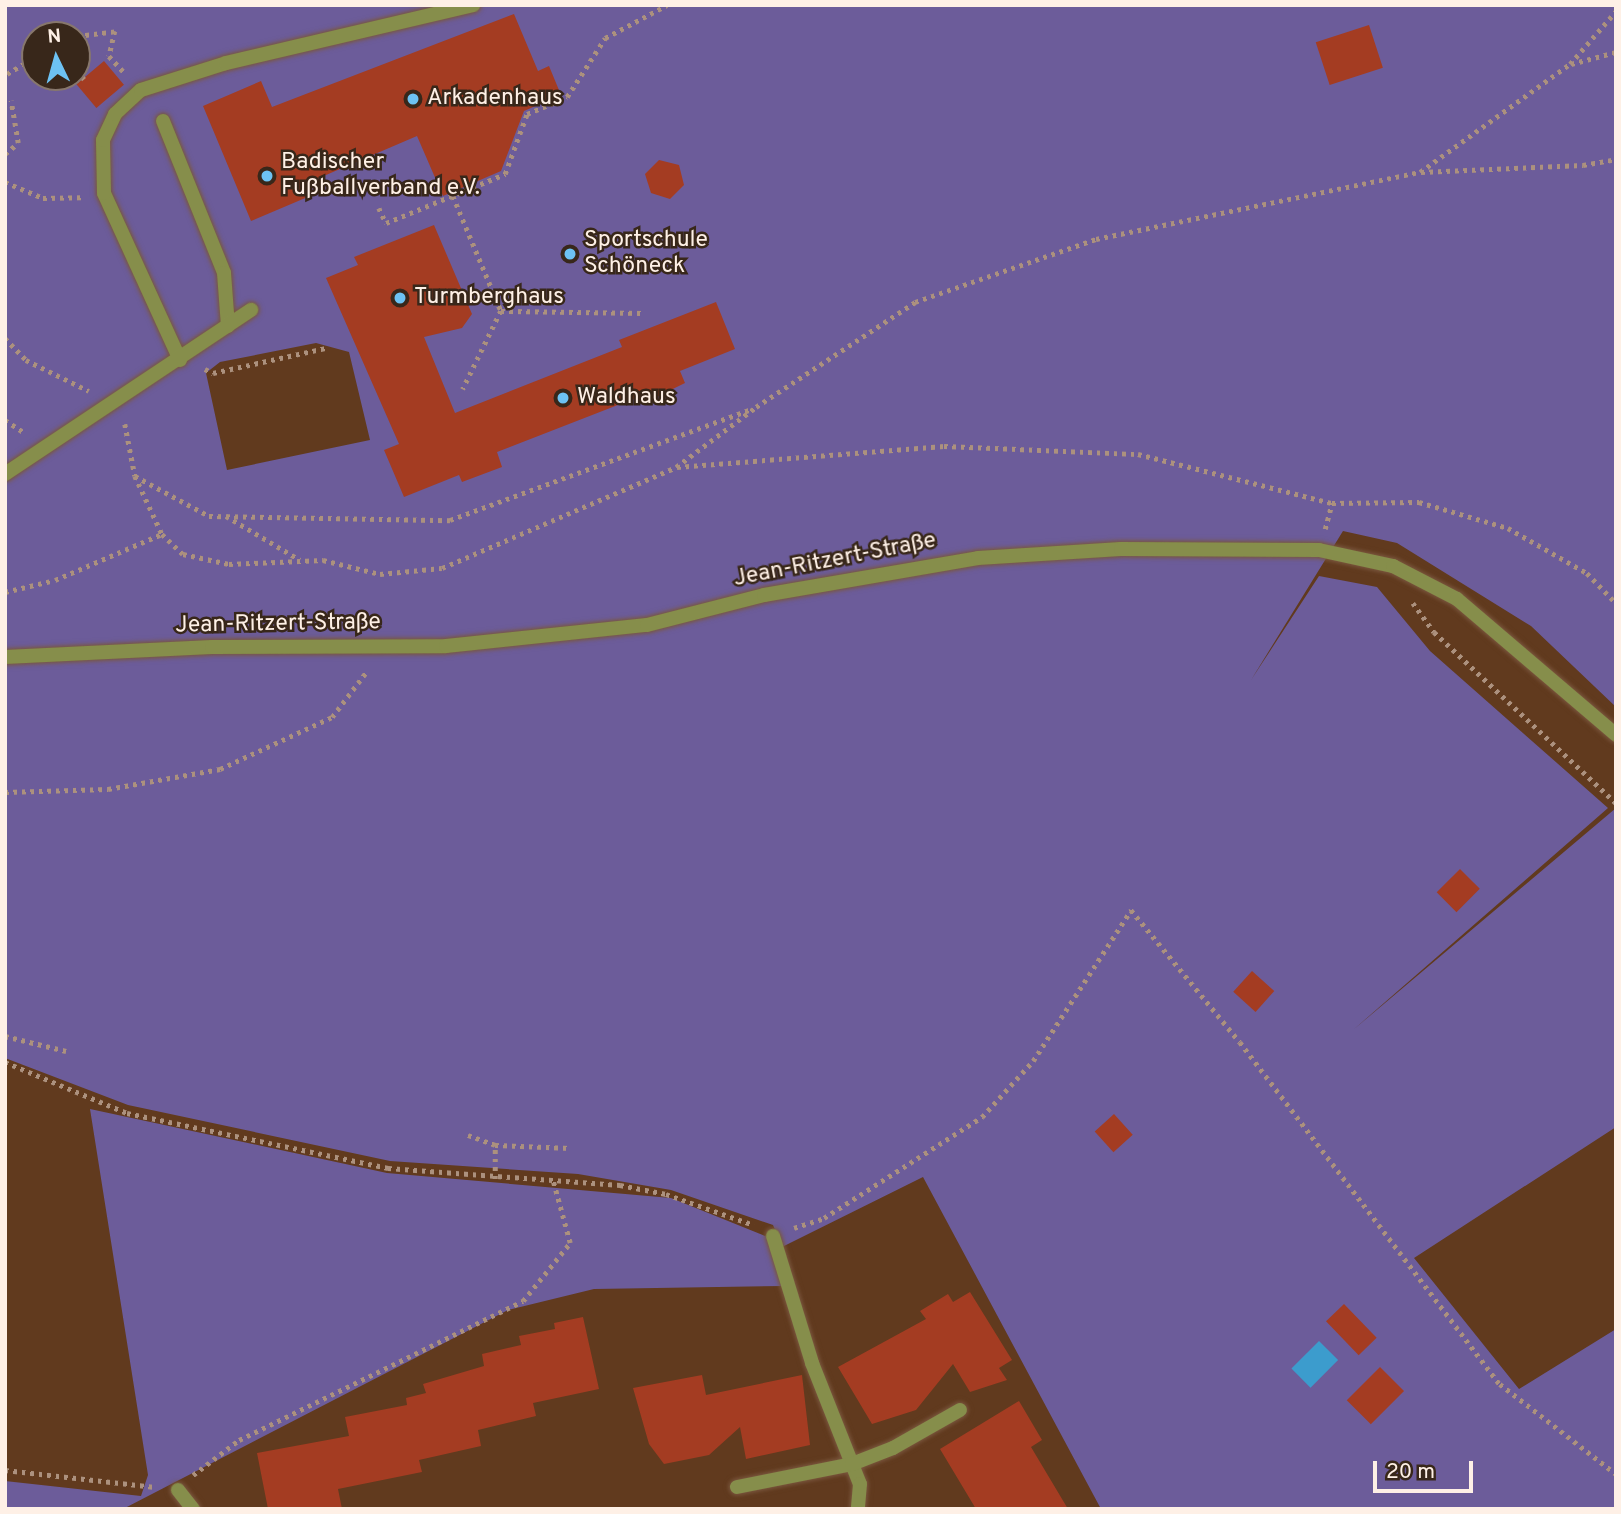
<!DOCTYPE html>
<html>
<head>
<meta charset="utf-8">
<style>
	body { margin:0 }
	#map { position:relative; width:1621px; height:1514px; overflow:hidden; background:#613a1e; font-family:Overpass,sans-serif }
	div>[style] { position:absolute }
	.green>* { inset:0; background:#6c5c9a }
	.water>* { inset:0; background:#3c9ccd; transform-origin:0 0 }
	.building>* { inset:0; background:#a43c22; transform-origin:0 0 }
	.path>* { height:4.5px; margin-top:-2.25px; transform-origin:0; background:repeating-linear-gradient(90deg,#ac917e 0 3.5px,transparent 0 8.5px) }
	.roads { filter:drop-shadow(0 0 2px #7a573e) drop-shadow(0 0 2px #7a573e) }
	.lane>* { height:14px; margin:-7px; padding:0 7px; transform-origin:7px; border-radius:7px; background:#868e4b }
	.street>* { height:14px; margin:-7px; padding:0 7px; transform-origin:7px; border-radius:7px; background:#868e4b }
	.dots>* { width:19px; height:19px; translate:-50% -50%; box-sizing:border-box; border:4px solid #38271a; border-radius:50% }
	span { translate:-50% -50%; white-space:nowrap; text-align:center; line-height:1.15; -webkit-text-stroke:5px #38271a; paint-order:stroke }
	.poi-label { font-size:23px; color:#fef0e6 }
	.left { translate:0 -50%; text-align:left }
	.street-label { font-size:23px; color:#fef0e6 }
	.frame { position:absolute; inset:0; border:7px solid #fef0e6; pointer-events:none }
	.north { position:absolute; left:21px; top:21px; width:70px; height:70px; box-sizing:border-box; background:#38271a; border:2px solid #87776c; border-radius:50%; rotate:355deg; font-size:19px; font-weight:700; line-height:28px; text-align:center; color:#fef0e6 }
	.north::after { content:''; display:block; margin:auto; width:24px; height:32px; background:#6dc2f3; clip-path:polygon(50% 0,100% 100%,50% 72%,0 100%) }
	.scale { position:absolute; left:1373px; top:1461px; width:100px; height:32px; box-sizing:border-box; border:4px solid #fef0e6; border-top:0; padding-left:9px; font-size:21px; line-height:24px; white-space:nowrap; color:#fef0e6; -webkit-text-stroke:5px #38271a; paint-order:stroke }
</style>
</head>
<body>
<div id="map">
	<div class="green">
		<i style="clip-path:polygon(evenodd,5px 5px,1616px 5px,1616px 707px,1531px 626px,1397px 543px,1343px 531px,1251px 680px,1319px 576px,1377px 587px,1430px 651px,1608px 808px,1353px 1030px,1616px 808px,1616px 1127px,1414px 1258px,1519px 1389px,1616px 1329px,1616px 1509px,1101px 1509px,923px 1177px,782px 1247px,773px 1225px,671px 1190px,578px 1174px,390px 1161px,128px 1105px,5px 1058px,5px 5px,35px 35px,77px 35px,77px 77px,35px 77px,35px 35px,5px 5px,316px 343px,349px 352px,370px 440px,227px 470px,206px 373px,220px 362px,316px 343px)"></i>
		<i style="clip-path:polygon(90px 1109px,387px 1173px,671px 1198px,770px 1238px,784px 1286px,594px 1289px,508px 1310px,123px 1509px,5px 1509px,5px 1481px,141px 1496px,148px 1475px)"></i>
	</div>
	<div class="water">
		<i style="left:1319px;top:1341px;width:27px;height:39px;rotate:45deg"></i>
	</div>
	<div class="building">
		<i style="clip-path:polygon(514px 14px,538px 71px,549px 66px,561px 95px,524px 111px,501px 171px,443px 196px,417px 136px,305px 184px,310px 196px,251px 221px,203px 106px,261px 81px,272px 107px)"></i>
		<i style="left:1369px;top:25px;width:45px;height:56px;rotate:72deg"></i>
		<i style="left:104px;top:61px;width:31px;height:36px;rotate:50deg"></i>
		<i style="clip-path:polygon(659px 160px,679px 165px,684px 185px,670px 199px,651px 193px,645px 174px)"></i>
		<i style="clip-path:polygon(434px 225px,472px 314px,462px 328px,424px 337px,455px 413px,622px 347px,619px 340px,716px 302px,735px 349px,680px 371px,685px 383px,644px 403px,641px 396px,497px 452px,502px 467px,462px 482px,459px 475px,404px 497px,384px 450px,399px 444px,326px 278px,358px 265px,354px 257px)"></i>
		<i style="left:1460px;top:869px;width:28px;height:33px;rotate:45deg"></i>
		<i style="left:1252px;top:971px;width:30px;height:28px;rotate:42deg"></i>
		<i style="left:1114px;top:1114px;width:28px;height:26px;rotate:48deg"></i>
		<i style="clip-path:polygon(970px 1292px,1012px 1360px,999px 1368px,1007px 1380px,970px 1392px,953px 1364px,916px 1410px,872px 1424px,838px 1367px,926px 1319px,920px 1311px,948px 1294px,953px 1302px)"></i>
		<i style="left:1344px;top:1304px;width:47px;height:25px;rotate:46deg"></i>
		<i style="clip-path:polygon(583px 1317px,599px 1389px,533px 1403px,536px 1416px,478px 1430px,481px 1446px,419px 1460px,422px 1472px,338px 1489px,342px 1509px,268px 1509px,257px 1453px,349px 1436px,345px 1417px,407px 1405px,406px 1398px,426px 1393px,423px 1384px,484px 1366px,482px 1354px,521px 1345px,519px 1336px,555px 1329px,554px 1323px)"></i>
		<i style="left:1380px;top:1367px;width:34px;height:47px;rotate:45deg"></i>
		<i style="clip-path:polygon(702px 1375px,706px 1395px,802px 1375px,810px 1445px,746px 1459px,740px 1427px,709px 1455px,664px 1464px,649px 1444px,633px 1388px)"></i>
		<i style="clip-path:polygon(1019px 1401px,1042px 1440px,1031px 1447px,1068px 1509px,976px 1509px,940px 1449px)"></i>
	</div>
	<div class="path">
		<i style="left:77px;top:36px;width:38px;rotate:-7deg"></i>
		<i style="left:115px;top:31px;width:26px;rotate:103deg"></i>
		<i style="left:109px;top:56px;width:25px;rotate:47deg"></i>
		<i style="left:1571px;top:64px;width:47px;rotate:-14.9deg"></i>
		<i style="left:77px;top:71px;width:11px;rotate:49deg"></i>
		<i style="left:7px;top:74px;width:33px;rotate:-31deg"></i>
		<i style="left:5px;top:154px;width:17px;rotate:-40deg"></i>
		<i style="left:18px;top:143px;width:43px;rotate:-99.5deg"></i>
		<i style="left:1421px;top:172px;width:162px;rotate:-2.5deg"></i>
		<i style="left:1583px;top:165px;width:34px;rotate:-10deg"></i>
		<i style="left:5px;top:182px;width:41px;rotate:22.8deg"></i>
		<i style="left:43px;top:198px;width:39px;rotate:-1deg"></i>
		<i style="left:453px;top:196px;width:125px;rotate:67.3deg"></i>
		<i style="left:501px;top:311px;width:87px;rotate:116deg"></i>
		<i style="left:379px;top:208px;width:17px;rotate:65deg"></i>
		<i style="left:386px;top:223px;width:129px;rotate:-22.4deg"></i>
		<i style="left:505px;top:174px;width:64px;rotate:-69.9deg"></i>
		<i style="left:527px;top:114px;width:43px;rotate:-23deg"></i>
		<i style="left:567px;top:97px;width:70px;rotate:-57.2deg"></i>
		<i style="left:605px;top:38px;width:70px;rotate:-28deg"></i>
		<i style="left:501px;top:311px;width:142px;rotate:0.8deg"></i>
		<i style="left:5px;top:338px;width:30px;rotate:46deg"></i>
		<i style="left:26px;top:360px;width:70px;rotate:26.2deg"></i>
		<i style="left:205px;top:369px;width:9px;rotate:27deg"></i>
		<i style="left:213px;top:373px;width:116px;rotate:-12.5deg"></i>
		<i style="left:5px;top:420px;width:24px;rotate:33deg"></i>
		<i style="left:125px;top:424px;width:53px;rotate:79.1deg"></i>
		<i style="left:135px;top:476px;width:64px;rotate:65deg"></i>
		<i style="left:162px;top:534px;width:29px;rotate:44deg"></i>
		<i style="left:183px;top:554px;width:47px;rotate:12.3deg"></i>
		<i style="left:229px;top:564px;width:94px;rotate:-2.4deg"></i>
		<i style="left:323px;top:560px;width:59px;rotate:13.8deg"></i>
		<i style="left:380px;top:574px;width:62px;rotate:-5.5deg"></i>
		<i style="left:442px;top:568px;width:255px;rotate:-23.3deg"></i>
		<i style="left:676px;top:467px;width:100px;rotate:-36.9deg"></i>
		<i style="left:756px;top:407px;width:191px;rotate:-33.4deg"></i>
		<i style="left:915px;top:302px;width:192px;rotate:-19.2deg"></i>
		<i style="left:1096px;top:239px;width:331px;rotate:-11.7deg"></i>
		<i style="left:1420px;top:172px;width:185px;rotate:-35.8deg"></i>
		<i style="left:1570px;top:64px;width:70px;rotate:-49deg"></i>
		<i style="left:677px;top:467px;width:268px;rotate:-4.5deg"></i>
		<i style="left:944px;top:446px;width:194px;rotate:2.4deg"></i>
		<i style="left:1138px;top:454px;width:200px;rotate:14.2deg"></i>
		<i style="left:1332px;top:503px;width:87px;rotate:-0.7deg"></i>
		<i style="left:1419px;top:502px;width:93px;rotate:16.3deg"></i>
		<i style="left:1508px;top:528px;width:91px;rotate:29.7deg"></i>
		<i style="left:1587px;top:573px;width:42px;rotate:46deg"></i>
		<i style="left:135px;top:476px;width:84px;rotate:28.4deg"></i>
		<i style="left:209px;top:516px;width:241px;rotate:1deg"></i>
		<i style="left:450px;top:520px;width:321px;rotate:-20.2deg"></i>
		<i style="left:226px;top:516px;width:86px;rotate:30.7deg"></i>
		<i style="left:1325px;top:529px;width:27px;rotate:-75deg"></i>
		<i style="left:5px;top:592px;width:51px;rotate:-13.5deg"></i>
		<i style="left:55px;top:580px;width:116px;rotate:-23.3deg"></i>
		<i style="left:1413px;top:603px;width:36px;rotate:54deg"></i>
		<i style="left:1434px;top:632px;width:250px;rotate:43.2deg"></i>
		<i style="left:5px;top:792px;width:103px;rotate:-1.7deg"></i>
		<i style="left:108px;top:789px;width:114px;rotate:-10.1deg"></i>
		<i style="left:220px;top:769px;width:123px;rotate:-24.9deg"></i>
		<i style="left:332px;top:717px;width:58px;rotate:-52.7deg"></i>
		<i style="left:5px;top:1036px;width:63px;rotate:13.8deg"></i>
		<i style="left:5px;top:1062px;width:132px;rotate:22.7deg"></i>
		<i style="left:127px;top:1113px;width:267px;rotate:11.9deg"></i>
		<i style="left:388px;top:1168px;width:233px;rotate:4.2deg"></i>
		<i style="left:620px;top:1185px;width:47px;rotate:11.1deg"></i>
		<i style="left:666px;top:1194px;width:93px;rotate:19.4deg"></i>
		<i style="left:468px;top:1135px;width:29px;rotate:20deg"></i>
		<i style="left:495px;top:1145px;width:75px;rotate:2.3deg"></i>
		<i style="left:495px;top:1179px;width:34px;rotate:-90deg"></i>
		<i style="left:794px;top:1228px;width:32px;rotate:-18deg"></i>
		<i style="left:824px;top:1218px;width:188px;rotate:-32.6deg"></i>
		<i style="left:982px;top:1117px;width:76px;rotate:-47.7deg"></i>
		<i style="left:1033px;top:1061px;width:180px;rotate:-57deg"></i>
		<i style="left:1131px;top:910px;width:171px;rotate:50.5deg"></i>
		<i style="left:1240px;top:1042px;width:430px;rotate:52.8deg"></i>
		<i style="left:1500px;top:1384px;width:147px;rotate:37.8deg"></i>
		<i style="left:5px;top:1470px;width:151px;rotate:6.5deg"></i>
		<i style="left:193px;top:1475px;width:58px;rotate:-37.3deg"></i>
		<i style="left:239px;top:1440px;width:316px;rotate:-26.1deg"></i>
		<i style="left:523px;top:1301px;width:75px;rotate:-51deg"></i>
		<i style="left:570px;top:1243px;width:64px;rotate:-105.3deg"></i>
	</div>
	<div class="roads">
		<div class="lane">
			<i style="left:163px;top:121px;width:164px;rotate:68.1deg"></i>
			<i style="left:224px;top:273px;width:53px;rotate:85.7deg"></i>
			<i style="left:180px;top:360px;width:183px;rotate:-114.5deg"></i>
			<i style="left:104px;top:193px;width:53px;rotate:-91.1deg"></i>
			<i style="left:103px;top:140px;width:29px;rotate:-65deg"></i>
			<i style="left:115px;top:114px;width:35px;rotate:-43deg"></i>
			<i style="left:141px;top:90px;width:89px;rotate:-17.6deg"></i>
			<i style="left:226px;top:63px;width:254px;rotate:-13.2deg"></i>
			<i style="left:773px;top:1236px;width:133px;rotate:72.9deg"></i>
			<i style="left:812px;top:1363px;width:130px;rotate:68.4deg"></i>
			<i style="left:860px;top:1484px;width:25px;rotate:95deg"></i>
			<i style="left:737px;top:1487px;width:117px;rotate:-11.3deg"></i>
			<i style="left:852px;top:1464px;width:44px;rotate:-21.3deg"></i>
			<i style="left:893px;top:1448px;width:77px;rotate:-29.6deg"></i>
			<i style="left:178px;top:1490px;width:24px;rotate:52deg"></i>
		</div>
		<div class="street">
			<i style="left:5px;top:474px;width:296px;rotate:-33.7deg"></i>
			<i style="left:5px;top:657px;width:207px;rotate:-2.8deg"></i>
			<i style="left:212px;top:647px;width:234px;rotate:-0.2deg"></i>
			<i style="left:446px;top:646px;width:202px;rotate:-6deg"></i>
			<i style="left:647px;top:625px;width:121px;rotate:-14.4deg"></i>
			<i style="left:764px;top:595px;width:217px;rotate:-9.8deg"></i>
			<i style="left:978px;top:558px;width:143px;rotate:-3.6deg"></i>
			<i style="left:1121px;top:549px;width:198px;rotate:0.3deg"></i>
			<i style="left:1319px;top:550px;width:76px;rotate:12.2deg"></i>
			<i style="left:1393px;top:566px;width:72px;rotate:27.3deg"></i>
			<i style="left:1457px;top:599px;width:209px;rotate:40.5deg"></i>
		</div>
	</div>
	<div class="dots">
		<i style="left:413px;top:99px;background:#6dc2f3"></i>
		<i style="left:267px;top:176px;background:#6dc2f3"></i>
		<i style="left:570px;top:254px;background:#6dc2f3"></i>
		<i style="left:400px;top:298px;background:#6dc2f3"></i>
		<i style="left:563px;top:398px;background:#6dc2f3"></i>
	</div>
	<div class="poi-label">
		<span class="left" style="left:427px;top:99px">Arkadenhaus</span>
		<span class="left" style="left:281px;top:176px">Badischer<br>Fußballverband e.V.</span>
		<span class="left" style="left:584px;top:254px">Sportschule<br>Schöneck</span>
		<span class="left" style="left:414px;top:298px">Turmberghaus</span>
		<span class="left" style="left:577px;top:398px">Waldhaus</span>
	</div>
	<div class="street-label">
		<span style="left:835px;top:561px;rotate:-11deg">Jean-Ritzert-Straße</span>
		<span style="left:278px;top:625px;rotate:-1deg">Jean-Ritzert-Straße</span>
	</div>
	<div class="frame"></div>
	<div class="north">N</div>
	<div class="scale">20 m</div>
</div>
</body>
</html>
